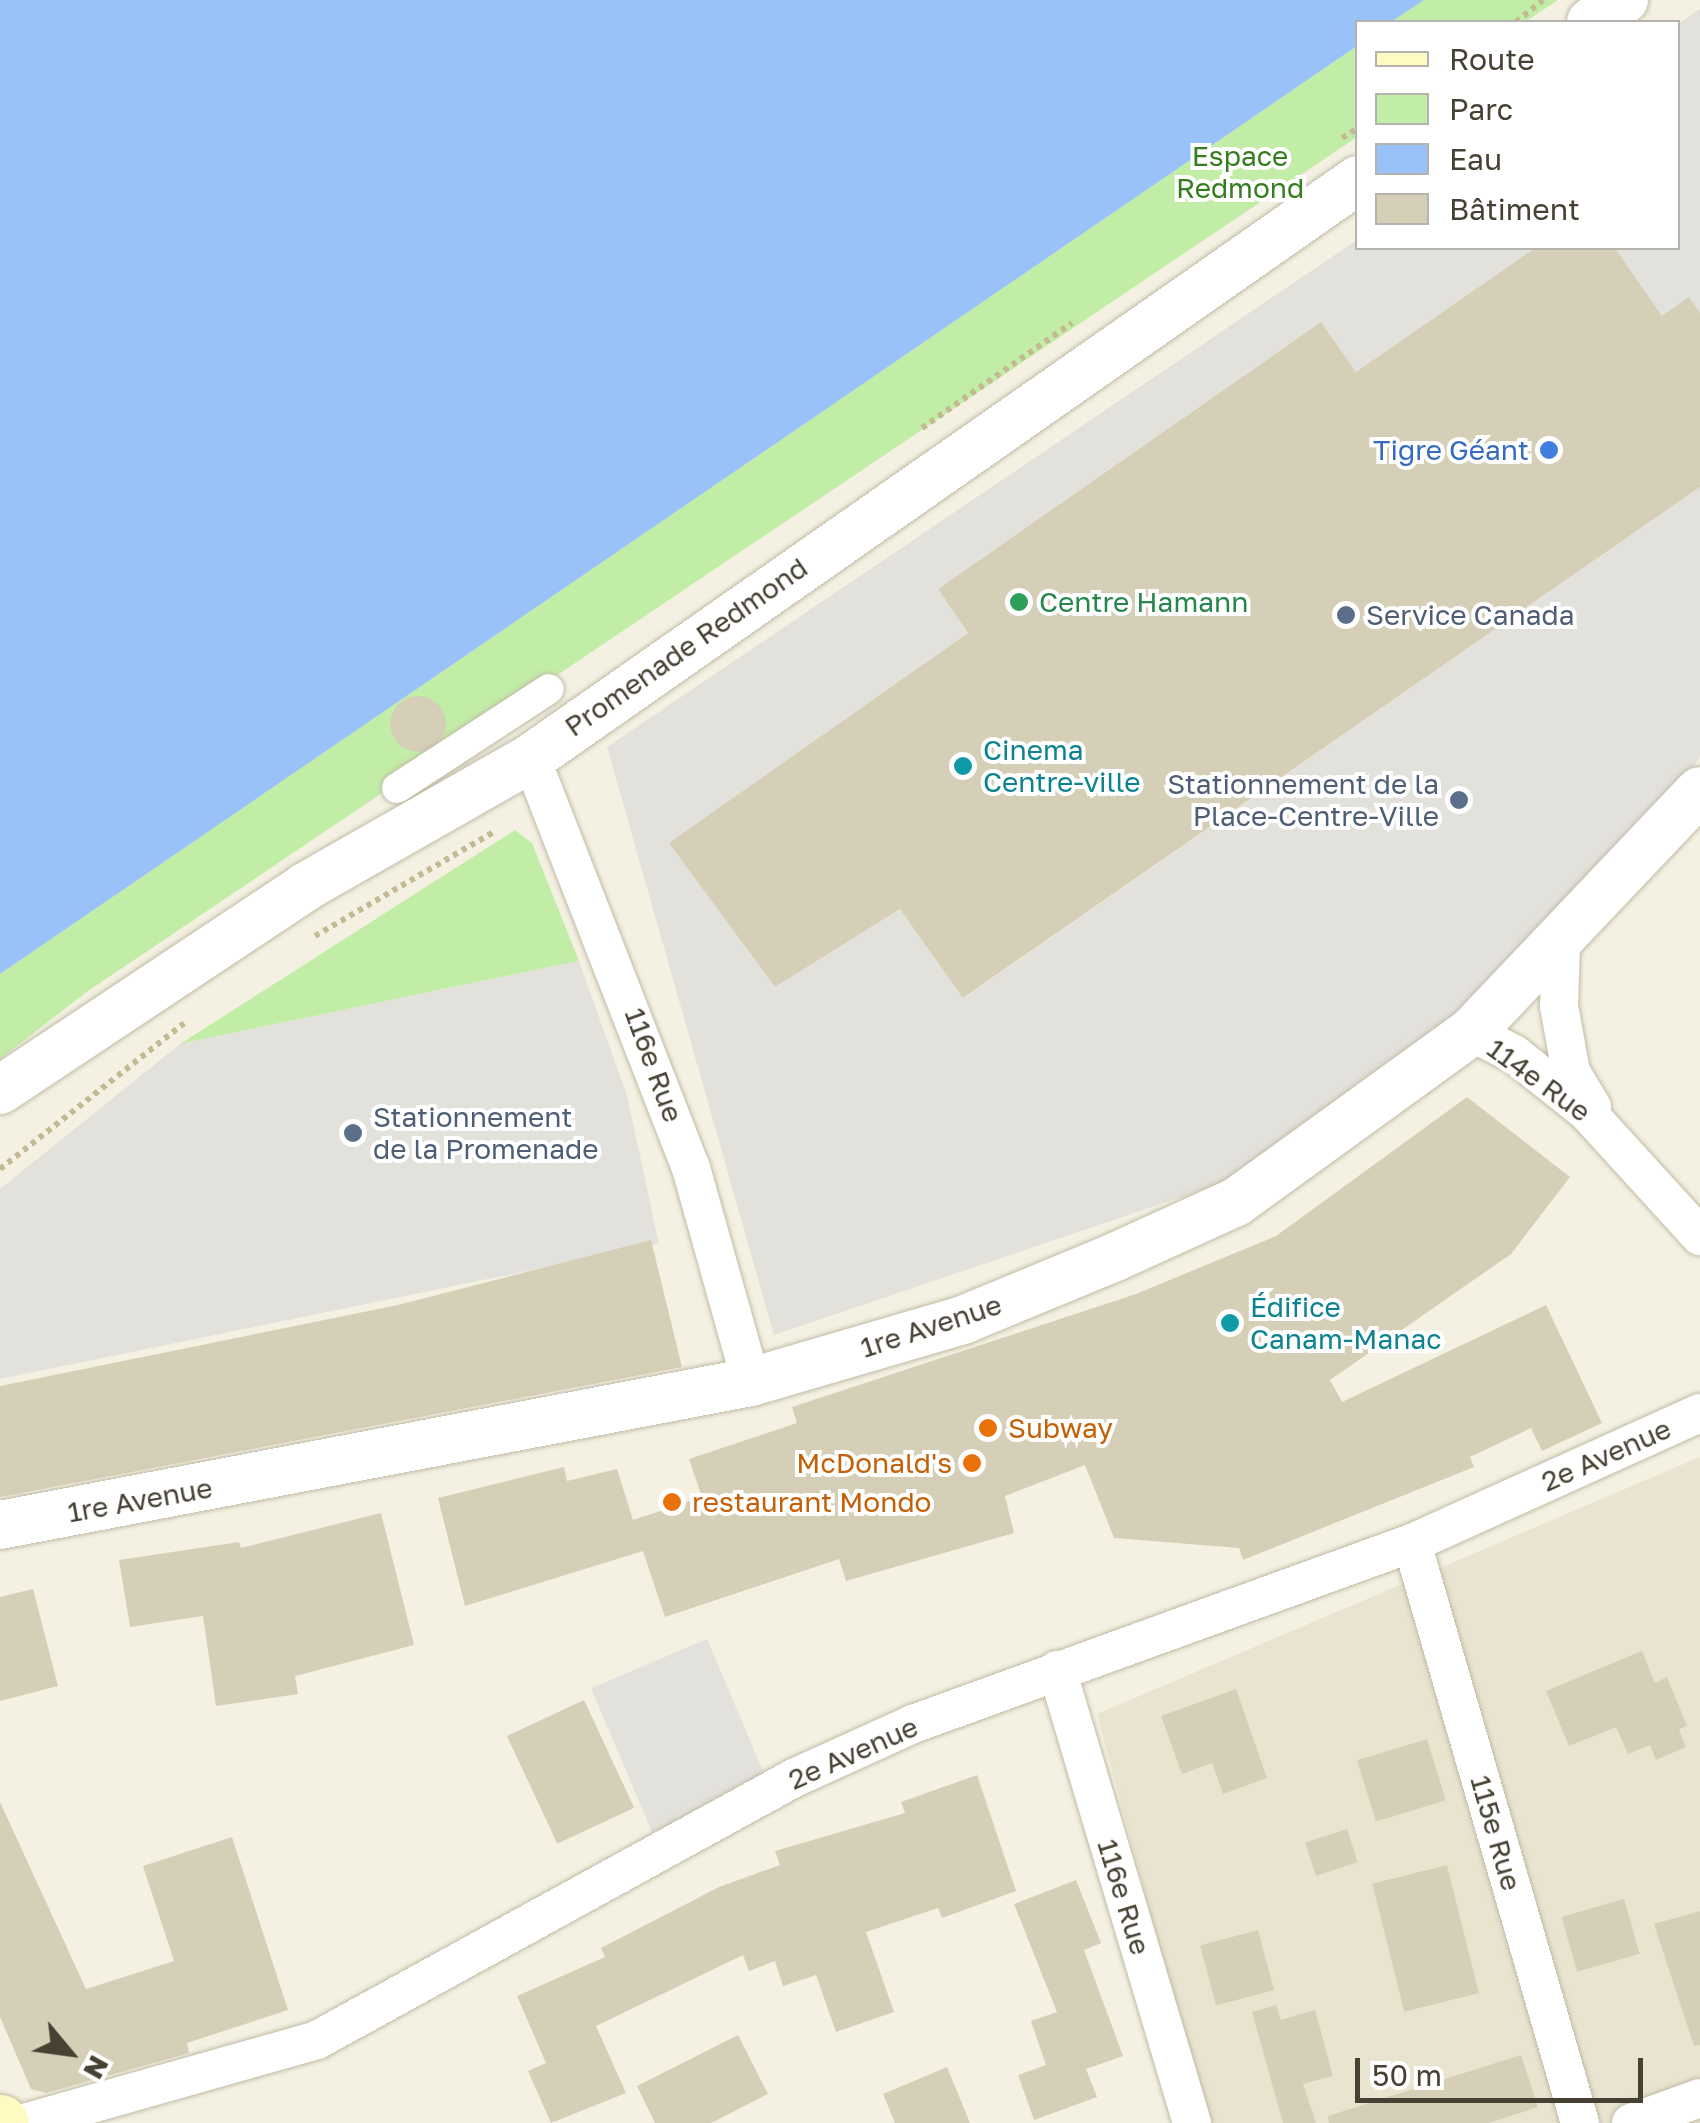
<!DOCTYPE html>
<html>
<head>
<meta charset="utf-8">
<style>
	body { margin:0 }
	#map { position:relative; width:1700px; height:2123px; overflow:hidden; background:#f4f1e3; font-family:"Golos Text",sans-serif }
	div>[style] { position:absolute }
	.residential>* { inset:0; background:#e8e4d0 }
	.green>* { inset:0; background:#c2eda7 }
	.parking>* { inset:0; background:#e3e1dc; transform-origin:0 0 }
	.water>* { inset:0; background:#98c2f8 }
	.building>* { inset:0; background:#d6cfb7; transform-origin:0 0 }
	.round { border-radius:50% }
	.path>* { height:6px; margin-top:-3px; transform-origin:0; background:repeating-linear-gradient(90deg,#c3ba94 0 5px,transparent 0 10px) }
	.roads { filter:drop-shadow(0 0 2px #c0bba5) drop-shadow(0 0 2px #c0bba5) }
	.pedestrian>* { height:30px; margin:-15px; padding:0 15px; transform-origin:15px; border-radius:15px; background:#fff }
	.minor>* { height:38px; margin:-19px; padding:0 19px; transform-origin:19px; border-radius:19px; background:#fff }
	.tertiary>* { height:48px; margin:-24px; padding:0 24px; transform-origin:24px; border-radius:24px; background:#fff }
	.secondary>* { height:55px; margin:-27.5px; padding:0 27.5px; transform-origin:27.5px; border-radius:27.5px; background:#fffac1 }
	.dots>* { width:28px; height:28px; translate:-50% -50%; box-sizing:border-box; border:5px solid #fff; border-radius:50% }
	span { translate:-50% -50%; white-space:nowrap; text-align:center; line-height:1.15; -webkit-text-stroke:8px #fff; paint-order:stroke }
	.park-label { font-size:28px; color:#357d20 }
	.shop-label { font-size:28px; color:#366cbe }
	.right { translate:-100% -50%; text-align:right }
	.leisure-label { font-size:28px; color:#27864d }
	.left { translate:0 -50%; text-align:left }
	.service-label { font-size:28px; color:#4e5e75 }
	.street-label { font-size:28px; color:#464132 }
	.culture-label { font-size:28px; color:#0d838f }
	.food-label { font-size:28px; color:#c56008 }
	.legend { position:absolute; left:1355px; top:20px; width:325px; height:230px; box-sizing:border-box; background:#fff; border:2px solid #b5b3ad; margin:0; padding:12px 18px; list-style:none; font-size:30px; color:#464132 }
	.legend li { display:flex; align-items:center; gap:20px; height:50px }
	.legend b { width:50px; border:2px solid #b5b3ad }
	.north { position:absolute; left:20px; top:2003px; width:100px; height:100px; -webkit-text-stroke:8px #fff; paint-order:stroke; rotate:119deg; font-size:28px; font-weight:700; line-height:40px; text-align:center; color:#464132 }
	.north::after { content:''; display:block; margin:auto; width:35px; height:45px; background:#464132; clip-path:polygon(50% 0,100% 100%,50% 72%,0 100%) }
	.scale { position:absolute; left:1355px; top:2058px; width:288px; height:45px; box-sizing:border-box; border:5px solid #464132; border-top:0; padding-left:12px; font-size:30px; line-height:35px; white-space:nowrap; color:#464132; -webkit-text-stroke:8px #fff; paint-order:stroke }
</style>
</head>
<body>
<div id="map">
	<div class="residential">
		<i style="clip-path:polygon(1700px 1457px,1700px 2123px,1207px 2123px,1097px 1714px)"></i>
	</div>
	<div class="green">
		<i style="clip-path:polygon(1424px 0,1558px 0,1525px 22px,1391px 22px)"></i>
		<i style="clip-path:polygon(1357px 46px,1357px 137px,88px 991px,0 1059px,0 974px)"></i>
		<i style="clip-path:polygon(515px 830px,532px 843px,579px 961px,180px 1044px)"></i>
	</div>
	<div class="parking">
		<i style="clip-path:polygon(1700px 9px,1700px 313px,1662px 316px,1615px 248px,1678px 248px,1678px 24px)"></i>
		<i style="clip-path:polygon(1357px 240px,1358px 248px,1535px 248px,1356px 372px,1321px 322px,938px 589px,968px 633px,670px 843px,775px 987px,900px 909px,964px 998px,1700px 487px,1700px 757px,1632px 853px,1445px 1039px,1232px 1180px,774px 1335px,607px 747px)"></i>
		<i style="clip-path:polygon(579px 961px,627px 1095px,659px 1244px,0 1379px,0 1189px,180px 1044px)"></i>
		<i style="left:707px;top:1639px;width:157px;height:126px;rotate:67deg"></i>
	</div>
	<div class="water">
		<i style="clip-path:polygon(0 0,1424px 0,1391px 22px,1358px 22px,1357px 46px,0 974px)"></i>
	</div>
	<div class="building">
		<i style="clip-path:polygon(1535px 248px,1615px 248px,1662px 316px,1689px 297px,1700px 313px,1700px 487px,963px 998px,900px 909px,775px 987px,669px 843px,968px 633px,938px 589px,1321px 322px,1356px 372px)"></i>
		<i class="round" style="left:390px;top:696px;width:56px;height:56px"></i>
		<i style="clip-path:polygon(1467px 1097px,1570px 1177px,1511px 1254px,1330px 1380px,1342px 1402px,1546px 1305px,1602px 1423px,1542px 1451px,1531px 1428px,1470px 1457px,1474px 1467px,1243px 1560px,1239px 1548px,1114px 1538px,1085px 1465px,1005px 1496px,1014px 1533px,846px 1581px,839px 1559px,665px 1617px,643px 1551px,465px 1606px,438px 1498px,564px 1467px,567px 1481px,617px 1469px,633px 1520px,702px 1497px,689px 1459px,797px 1423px,792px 1407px,1136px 1294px,1276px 1236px)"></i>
		<i style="clip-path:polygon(651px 1240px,682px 1367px,0 1497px,0 1386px,398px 1305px)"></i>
		<i style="clip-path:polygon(381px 1513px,414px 1645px,295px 1676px,298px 1694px,216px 1706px,203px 1616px,130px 1627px,119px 1560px,239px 1542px,241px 1548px)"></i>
		<i style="clip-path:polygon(33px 1589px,58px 1686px,0 1701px,0 1597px)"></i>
		<i style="clip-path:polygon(1642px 1651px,1655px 1683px,1667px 1677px,1687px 1726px,1679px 1729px,1686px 1747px,1656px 1760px,1650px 1745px,1628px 1754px,1616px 1727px,1569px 1746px,1546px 1691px)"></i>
		<i style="clip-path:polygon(1236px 1689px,1267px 1778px,1223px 1794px,1212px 1763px,1182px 1774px,1161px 1716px)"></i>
		<i style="left:584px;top:1700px;width:119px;height:85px;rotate:65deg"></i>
		<i style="left:1427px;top:1739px;width:64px;height:73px;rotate:73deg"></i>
		<i style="clip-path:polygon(977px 1775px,1016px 1891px,942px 1918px,938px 1908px,866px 1932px,894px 2012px,836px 2032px,816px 1975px,783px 1986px,775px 1961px,749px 1971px,743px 1955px,596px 2026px,626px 2093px,551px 2123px,528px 2071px,546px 2063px,517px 1996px,605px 1957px,601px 1948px,719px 1887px,780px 1865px,775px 1851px,905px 1813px,901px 1802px)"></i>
		<i style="clip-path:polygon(0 1802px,86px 1989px,174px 1961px,143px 1866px,232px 1837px,288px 2010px,187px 2043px,189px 2053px,46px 2093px,31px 2089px,0 2017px)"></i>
		<i style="left:1347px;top:1829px;width:35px;height:44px;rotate:72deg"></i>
		<i style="left:1447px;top:1865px;width:132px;height:77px;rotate:76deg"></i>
		<i style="clip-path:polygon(1076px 1880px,1101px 1943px,1084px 1950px,1123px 2056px,1086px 2069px,1097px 2097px,1034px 2120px,1018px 2075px,1046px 2065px,1031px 2021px,1057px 2012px,1014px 1904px)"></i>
		<i style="left:1624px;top:1899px;width:57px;height:65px;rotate:74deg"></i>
		<i style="clip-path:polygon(1700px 1911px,1700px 2045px,1694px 2046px,1654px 1924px)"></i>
		<i style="left:1258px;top:1930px;width:62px;height:60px;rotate:75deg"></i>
		<i style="clip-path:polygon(1276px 2005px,1281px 2020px,1315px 2010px,1333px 2076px,1303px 2084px,1316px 2123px,1283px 2123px,1252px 2012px)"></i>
		<i style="clip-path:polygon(738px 2035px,768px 2094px,711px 2123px,655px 2123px,637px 2086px)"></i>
		<i style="clip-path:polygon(1521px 2055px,1538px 2107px,1489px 2123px,1329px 2123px,1328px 2116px)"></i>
		<i style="clip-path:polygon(947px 2067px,970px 2123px,895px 2123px,883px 2094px)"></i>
	</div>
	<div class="path">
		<i style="left:1516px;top:22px;width:35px;rotate:-39deg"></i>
		<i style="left:1342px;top:138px;width:19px;rotate:-32deg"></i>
		<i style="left:922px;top:428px;width:183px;rotate:-35deg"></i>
		<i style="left:315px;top:936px;width:207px;rotate:-30.2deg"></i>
		<i style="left:0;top:1169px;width:235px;rotate:-38.4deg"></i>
	</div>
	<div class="roads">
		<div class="pedestrian">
			<i style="left:397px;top:788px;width:181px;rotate:-33.1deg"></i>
		</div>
		<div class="minor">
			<i style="left:531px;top:758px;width:440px;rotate:68.7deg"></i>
			<i style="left:691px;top:1168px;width:222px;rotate:74.3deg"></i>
			<i style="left:1561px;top:944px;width:62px;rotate:91.8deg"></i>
			<i style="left:1559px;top:1006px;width:67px;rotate:79.7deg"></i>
			<i style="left:1571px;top:1072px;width:41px;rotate:59deg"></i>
			<i style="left:1471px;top:1032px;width:48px;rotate:27.1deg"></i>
			<i style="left:1514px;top:1054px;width:93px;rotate:38.5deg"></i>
			<i style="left:1587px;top:1112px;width:168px;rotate:47.7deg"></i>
			<i style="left:1412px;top:1543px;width:604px;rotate:73.85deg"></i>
			<i style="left:1057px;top:1670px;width:473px;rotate:73.4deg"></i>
			<i style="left:24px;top:2123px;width:305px;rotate:-15.8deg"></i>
			<i style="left:317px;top:2040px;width:544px;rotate:-28.78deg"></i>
			<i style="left:794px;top:1778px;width:131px;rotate:-24.4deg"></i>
			<i style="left:913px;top:1724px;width:531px;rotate:-19.94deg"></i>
			<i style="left:1412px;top:1543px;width:316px;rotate:-24.3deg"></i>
			<i style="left:1631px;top:2123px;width:73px;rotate:-19.9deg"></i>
		</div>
		<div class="tertiary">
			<i style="left:1591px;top:22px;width:40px;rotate:-34deg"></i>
			<i style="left:0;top:1090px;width:366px;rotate:-33.6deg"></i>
			<i style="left:305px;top:887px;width:260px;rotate:-29.7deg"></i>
			<i style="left:531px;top:758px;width:1009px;rotate:-34.95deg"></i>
			<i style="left:0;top:1525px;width:764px;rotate:-10.78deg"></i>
			<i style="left:751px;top:1382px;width:221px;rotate:-16.3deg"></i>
			<i style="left:963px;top:1320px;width:162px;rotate:-22.5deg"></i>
			<i style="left:1113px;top:1258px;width:135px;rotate:-24.5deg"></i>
			<i style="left:1236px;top:1202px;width:290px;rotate:-35.9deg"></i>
			<i style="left:1471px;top:1032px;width:332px;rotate:-46.5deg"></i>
		</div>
		<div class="secondary">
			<i style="left:0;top:2122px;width:1px;rotate:45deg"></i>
		</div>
	</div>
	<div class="dots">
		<i style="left:1549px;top:450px;background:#3f7fe0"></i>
		<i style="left:1019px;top:602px;background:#2e9e5b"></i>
		<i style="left:1346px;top:615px;background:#5c6f8a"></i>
		<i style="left:963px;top:766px;background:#0f9aa8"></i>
		<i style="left:1459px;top:800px;background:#5c6f8a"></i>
		<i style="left:353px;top:1133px;background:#5c6f8a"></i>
		<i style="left:1230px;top:1323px;background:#0f9aa8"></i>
		<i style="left:988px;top:1428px;background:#e8710a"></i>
		<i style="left:972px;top:1463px;background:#e8710a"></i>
		<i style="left:672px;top:1502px;background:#e8710a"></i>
	</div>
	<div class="park-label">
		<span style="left:1240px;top:172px">Espace<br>Redmond</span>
	</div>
	<div class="shop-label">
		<span class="right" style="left:1529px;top:450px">Tigre Géant</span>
	</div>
	<div class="leisure-label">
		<span class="left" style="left:1039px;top:602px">Centre Hamann</span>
	</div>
	<div class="service-label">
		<span class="left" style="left:1366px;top:615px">Service Canada</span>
		<span class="right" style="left:1439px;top:800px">Stationnement de la<br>Place-Centre-Ville</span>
		<span class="left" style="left:373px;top:1133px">Stationnement<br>de la Promenade</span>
	</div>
	<div class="street-label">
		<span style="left:686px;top:647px;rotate:-35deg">Promenade Redmond</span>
		<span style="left:654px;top:1065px;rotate:70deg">116e Rue</span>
		<span style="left:1539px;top:1080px;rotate:36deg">114e Rue</span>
		<span style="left:931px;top:1326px;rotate:-18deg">1re Avenue</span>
		<span style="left:1606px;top:1455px;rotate:-24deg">2e Avenue</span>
		<span style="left:140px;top:1500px;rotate:-10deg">1re Avenue</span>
		<span style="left:853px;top:1753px;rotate:-24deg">2e Avenue</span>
		<span style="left:1496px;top:1833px;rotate:74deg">115e Rue</span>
		<span style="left:1124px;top:1897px;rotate:73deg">116e Rue</span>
	</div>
	<div class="culture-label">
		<span class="left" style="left:983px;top:766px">Cinema<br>Centre-ville</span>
		<span class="left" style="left:1250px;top:1323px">Édifice<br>Canam-Manac</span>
	</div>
	<div class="food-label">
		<span class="left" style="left:1008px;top:1428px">Subway</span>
		<span class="right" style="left:952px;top:1463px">McDonald's</span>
		<span class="left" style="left:692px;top:1502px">restaurant Mondo</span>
	</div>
	<ul class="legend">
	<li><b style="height:12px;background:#fffac1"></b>Route</li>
	<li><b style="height:28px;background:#c2eda7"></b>Parc</li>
	<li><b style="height:28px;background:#98c2f8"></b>Eau</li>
	<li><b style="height:28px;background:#d6cfb7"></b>Bâtiment</li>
	</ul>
	<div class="north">N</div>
	<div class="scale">50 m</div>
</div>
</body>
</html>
